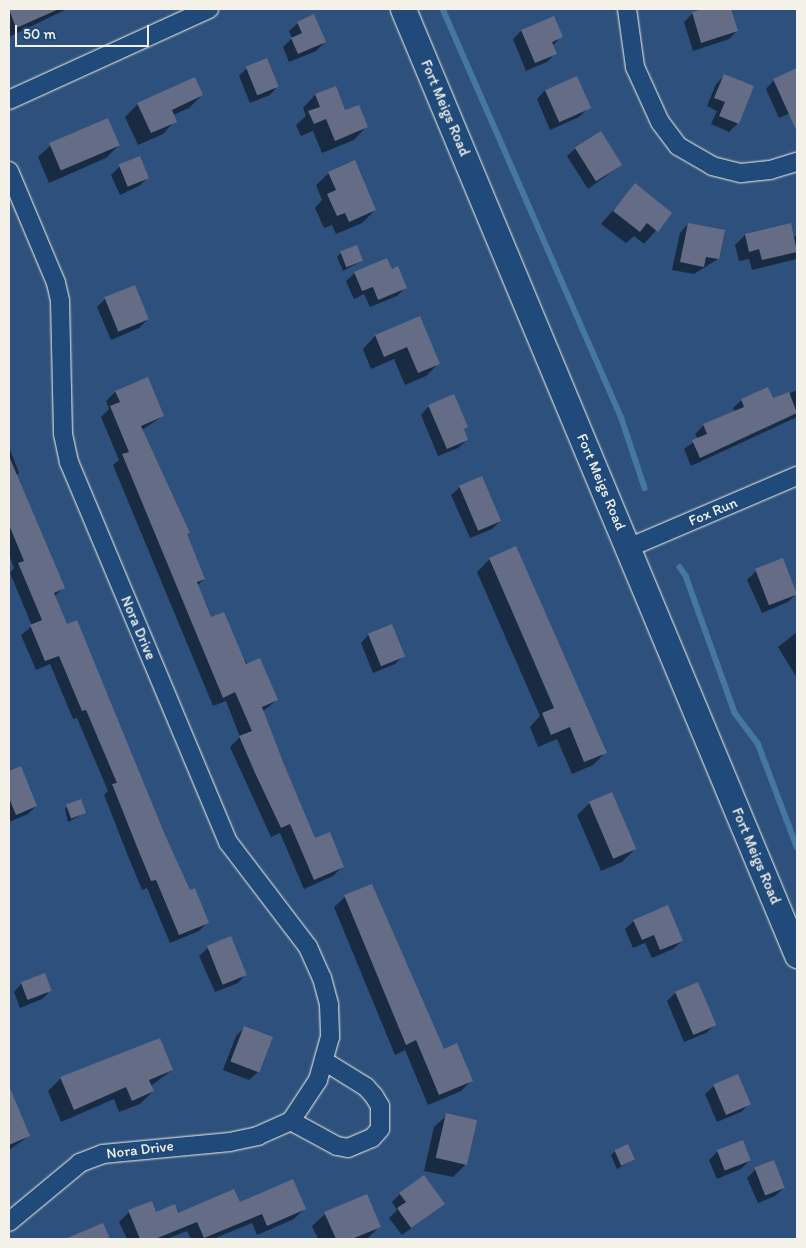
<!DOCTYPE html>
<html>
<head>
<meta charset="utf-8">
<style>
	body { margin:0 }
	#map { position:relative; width:806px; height:1248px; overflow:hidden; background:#2d517c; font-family:Itim,sans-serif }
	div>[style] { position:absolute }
	.shadow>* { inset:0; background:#0007 }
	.stream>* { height:5.5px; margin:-2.75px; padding:0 2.75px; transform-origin:2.75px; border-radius:2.75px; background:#4676a2 }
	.building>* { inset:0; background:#646c86; transform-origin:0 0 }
	.roads { filter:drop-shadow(0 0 1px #f4f1e8) drop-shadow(0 0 1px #f4f1e8) }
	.street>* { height:18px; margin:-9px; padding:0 9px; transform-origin:9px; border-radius:9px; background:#1f4a7a }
	.secondary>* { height:25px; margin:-12.5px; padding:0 12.5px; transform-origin:12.5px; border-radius:12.5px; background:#1f4a7a }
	span { translate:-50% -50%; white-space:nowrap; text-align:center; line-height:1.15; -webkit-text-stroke:4px #1f4a7a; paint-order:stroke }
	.street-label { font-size:15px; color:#f4f1e8 }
	.frame { position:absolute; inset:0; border:10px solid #f4f1e8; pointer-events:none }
	.scale { position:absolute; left:15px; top:25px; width:134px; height:22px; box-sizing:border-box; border:2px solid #f4f1e8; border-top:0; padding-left:6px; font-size:15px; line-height:18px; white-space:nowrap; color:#f4f1e8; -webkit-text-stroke:4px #1f4a7a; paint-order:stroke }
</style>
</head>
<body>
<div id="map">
	<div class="shadow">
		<i style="clip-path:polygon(9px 9px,67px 9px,9px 37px)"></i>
		<i style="clip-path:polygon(708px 9px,730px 9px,737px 31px,729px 39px,693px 51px,684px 22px,692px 14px)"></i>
		<i style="clip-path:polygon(553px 17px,561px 37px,552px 46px,555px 54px,547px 62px,526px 71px,513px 39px,521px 31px)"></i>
		<i style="clip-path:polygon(298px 23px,325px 42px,316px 51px,289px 62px,283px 47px,292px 38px,289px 31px)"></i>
		<i style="clip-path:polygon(247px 68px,278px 86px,270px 95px,250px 103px,239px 76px)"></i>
		<i style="clip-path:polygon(797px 69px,797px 110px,779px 118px,766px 89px,774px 80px)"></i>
		<i style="clip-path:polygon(724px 76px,738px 123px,729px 132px,711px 124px,717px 111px,707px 106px,716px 84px)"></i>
		<i style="clip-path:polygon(335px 88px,345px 112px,366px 127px,354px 140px,322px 153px,313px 131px,301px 136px,296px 125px,306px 116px,303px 108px,315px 95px)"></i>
		<i style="clip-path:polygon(545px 90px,587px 109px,579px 117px,550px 130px,537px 99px)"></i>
		<i style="clip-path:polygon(202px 95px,189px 108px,173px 115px,175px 121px,163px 134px,138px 145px,125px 117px,138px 104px)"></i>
		<i style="clip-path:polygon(51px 145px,119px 145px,106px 158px,49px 183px,38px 157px)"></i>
		<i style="clip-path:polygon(576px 148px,621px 165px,588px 189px,567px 156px)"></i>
		<i style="clip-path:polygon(120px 166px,148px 178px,139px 186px,120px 195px,111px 175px)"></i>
		<i style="clip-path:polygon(329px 173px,375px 210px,362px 223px,336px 234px,332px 225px,324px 228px,315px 208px,322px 200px,316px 185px)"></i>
		<i style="clip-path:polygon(635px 185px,671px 213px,644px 244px,634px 236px,626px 243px,601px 224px)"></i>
		<i style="clip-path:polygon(688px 224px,718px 259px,694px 274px,672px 270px,680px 233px)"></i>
		<i style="clip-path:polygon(745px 235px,797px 236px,797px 259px,752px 270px,749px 259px,739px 261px,735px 245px)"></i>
		<i style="clip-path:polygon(341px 253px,362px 261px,343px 271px,337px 257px)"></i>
		<i style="clip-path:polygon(355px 273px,406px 287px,397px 296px,370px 307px,364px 294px,354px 299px,346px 281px)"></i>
		<i style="clip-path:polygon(105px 299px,148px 319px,139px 328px,111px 340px,97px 307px)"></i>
		<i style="clip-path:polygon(419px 318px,439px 363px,426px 376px,405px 385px,394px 359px,371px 369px,363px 349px,375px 336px)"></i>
		<i style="clip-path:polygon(797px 390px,797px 417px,691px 466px,684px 449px,698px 439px,695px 434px,704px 425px,735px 412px,733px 408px,742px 400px,773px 400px)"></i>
		<i style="clip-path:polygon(115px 392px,163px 416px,142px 430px,189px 532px,186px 535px,204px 579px,197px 586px,211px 619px,277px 700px,262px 712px,314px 840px,343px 866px,333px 876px,304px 889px,280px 833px,271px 837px,230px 747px,240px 737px,226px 701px,213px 706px,113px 465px,119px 460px,101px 417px,109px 409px,106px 401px)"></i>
		<i style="clip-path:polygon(429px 406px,467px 427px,463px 430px,467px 440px,458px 448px,438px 456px,421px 415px)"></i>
		<i style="clip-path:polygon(9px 447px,19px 473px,16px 476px,63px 588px,54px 597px,189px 892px,208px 922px,199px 931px,170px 943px,147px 888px,142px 890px,128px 856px,104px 795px,108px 791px,77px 718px,73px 719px,50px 664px,36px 670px,21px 635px,32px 626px,10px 573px,14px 568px,9px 555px)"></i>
		<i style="clip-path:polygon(460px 487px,500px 521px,492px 529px,470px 538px,451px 495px)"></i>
		<i style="clip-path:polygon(490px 559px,606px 752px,593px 765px,572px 774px,557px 739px,538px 747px,530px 727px,540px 716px,477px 572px)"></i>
		<i style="clip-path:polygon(756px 571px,797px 593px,788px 602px,762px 613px,747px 580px)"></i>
		<i style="clip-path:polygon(797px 632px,797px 678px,778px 647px)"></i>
		<i style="clip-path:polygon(369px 634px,404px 655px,395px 664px,373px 673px,361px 643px)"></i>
		<i style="clip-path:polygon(20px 768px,36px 806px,28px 814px,9px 822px,9px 772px)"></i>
		<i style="clip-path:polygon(590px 803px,635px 849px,622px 862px,601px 871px,577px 815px)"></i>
		<i style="clip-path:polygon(69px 805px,85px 813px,68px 822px,65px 809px)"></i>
		<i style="clip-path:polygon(345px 897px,444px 1051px,472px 1080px,461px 1091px,428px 1105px,405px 1050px,395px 1055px,334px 907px)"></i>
		<i style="clip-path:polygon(634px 921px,682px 941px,673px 949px,652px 958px,645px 943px,633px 948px,625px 929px)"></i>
		<i style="clip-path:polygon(208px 948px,246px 974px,238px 983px,215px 992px,199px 956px)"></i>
		<i style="clip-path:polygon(22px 983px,50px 991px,42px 999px,20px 1008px,14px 992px)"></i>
		<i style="clip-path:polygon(675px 993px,715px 1025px,706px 1033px,684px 1042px,667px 1001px)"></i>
		<i style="clip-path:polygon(244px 1028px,258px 1072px,249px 1080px,223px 1070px,236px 1036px)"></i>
		<i style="clip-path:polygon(159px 1040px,172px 1070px,151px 1086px,153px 1091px,140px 1104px,119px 1112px,114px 1099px,61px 1122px,48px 1091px,61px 1078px)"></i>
		<i style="clip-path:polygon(714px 1086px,749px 1104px,741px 1112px,717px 1122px,705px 1094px)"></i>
		<i style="clip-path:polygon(9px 1089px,29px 1136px,9px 1150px)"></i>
		<i style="clip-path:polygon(447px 1115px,466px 1164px,453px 1177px,424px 1171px,434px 1127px)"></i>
		<i style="clip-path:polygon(742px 1142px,749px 1161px,741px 1169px,717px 1179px,709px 1160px,718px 1151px)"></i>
		<i style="clip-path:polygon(615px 1151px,633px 1160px,617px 1169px,611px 1155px)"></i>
		<i style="clip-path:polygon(756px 1169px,784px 1188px,775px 1196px,758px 1203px,747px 1178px)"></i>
		<i style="clip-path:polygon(400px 1194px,443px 1204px,402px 1235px,389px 1218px,397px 1210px,392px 1202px)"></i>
		<i style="clip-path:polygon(239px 1204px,304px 1209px,294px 1219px,257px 1235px,252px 1223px,213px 1239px,191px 1239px,187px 1231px,167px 1239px,127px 1239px,119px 1222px,129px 1212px,178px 1215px)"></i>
		<i style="clip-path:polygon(325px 1214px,379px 1227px,367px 1239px,318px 1239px,312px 1226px)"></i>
	</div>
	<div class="stream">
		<i style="left:443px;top:9px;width:444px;rotate:66.4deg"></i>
		<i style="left:621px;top:416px;width:76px;rotate:71.6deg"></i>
		<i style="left:680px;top:567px;width:11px;rotate:56deg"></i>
		<i style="left:686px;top:576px;width:145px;rotate:70.3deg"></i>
		<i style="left:735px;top:713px;width:38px;rotate:53deg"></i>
		<i style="left:758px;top:743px;width:111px;rotate:69.4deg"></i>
	</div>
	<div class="building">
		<i style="clip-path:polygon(9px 9px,59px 9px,16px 28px)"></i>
		<i style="clip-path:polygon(704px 9px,731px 9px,738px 31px,701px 43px,692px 12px)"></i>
		<i style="clip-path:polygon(314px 14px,326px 42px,298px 54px,291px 38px,302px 33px,297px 22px)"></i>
		<i style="clip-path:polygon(554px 16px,563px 37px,552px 42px,557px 54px,535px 63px,521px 30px)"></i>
		<i style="left:267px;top:58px;width:31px;height:23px;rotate:68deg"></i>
		<i style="clip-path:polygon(797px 68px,797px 132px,773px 79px)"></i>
		<i style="clip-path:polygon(724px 74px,754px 86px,739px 124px,719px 116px,725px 102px,714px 98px)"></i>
		<i style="left:577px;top:76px;width:35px;height:35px;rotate:66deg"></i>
		<i style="clip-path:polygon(195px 77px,203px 95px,172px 110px,177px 122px,151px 133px,137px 103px)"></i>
		<i style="clip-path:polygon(336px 86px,345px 110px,359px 105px,368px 127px,335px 141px,326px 119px,314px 124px,308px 111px,320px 107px,315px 94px)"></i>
		<i style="left:108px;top:118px;width:30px;height:64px;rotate:67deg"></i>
		<i style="left:601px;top:131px;width:40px;height:31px;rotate:58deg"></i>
		<i style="left:140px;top:156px;width:24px;height:23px;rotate:68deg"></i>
		<i style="clip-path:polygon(355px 160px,376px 210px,349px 222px,345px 213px,337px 216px,327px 194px,336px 190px,328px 172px)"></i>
		<i style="clip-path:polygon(635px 183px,672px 213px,658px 232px,647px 223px,640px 232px,613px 211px)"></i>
		<i style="clip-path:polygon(688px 223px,725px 230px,719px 259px,706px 257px,704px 267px,680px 262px)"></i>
		<i style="clip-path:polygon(791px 223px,797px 252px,762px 260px,759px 249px,749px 252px,745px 234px)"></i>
		<i style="left:357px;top:245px;width:17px;height:18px;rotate:69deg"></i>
		<i style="clip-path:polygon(387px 258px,392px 269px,398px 266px,407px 288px,378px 300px,373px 287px,362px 291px,354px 272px)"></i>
		<i style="left:135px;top:285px;width:37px;height:33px;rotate:68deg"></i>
		<i style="clip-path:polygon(420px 316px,440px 364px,418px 373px,407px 347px,384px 357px,375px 335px)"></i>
		<i style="clip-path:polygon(148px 377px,164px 416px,141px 426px,190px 533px,187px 534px,205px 579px,197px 582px,211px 617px,224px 612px,246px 664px,260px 658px,278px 700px,262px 707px,283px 762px,315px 838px,330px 832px,344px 867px,314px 880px,290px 824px,281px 828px,255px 773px,239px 736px,252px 731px,235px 692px,223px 698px,122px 454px,129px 452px,110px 406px,120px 402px,115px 391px)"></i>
		<i style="clip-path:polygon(768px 387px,773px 398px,789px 392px,797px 413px,700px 458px,692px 440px,707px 434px,703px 424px,744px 407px,741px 399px)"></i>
		<i style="clip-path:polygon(454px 394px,468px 427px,464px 429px,468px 440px,447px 449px,428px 405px)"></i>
		<i style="clip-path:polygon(9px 456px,65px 588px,54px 593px,67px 624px,77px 620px,165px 835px,190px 890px,195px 888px,209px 923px,179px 935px,156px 880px,151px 881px,137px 847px,112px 784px,117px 783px,86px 710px,82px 711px,59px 656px,45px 661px,30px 625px,42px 620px,18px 563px,24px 561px,9px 525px)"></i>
		<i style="left:482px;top:476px;width:49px;height:25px;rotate:67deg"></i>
		<i style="clip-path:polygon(516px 546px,607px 753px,584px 762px,570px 727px,551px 735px,542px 713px,554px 708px,489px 558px)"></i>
		<i style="left:783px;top:558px;width:39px;height:30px;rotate:69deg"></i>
		<i style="left:392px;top:624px;width:35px;height:26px;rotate:68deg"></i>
		<i style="clip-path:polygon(21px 766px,37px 806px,16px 815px,9px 798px,9px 771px)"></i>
		<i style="left:612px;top:792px;width:62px;height:25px;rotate:67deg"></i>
		<i style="left:81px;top:799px;width:15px;height:16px;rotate:70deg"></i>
		<i style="clip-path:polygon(372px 884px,444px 1049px,457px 1043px,473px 1081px,439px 1095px,416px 1040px,406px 1045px,344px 895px)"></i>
		<i style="clip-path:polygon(668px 905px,683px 941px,660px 950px,654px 935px,642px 940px,633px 920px)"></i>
		<i style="left:231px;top:936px;width:42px;height:26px;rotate:68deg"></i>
		<i style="left:45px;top:973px;width:19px;height:26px;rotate:69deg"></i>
		<i style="left:698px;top:982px;width:47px;height:25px;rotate:67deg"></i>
		<i style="left:244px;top:1026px;width:31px;height:38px;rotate:21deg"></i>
		<i style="clip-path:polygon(160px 1038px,173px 1070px,149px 1080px,154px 1091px,132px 1101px,126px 1087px,74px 1110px,60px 1077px)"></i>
		<i style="left:738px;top:1074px;width:33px;height:27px;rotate:67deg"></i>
		<i style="clip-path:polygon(9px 1086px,30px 1136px,9px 1145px)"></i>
		<i style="left:446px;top:1113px;width:32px;height:46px;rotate:13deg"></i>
		<i style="left:743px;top:1140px;width:22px;height:28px;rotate:69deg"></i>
		<i style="left:628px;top:1144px;width:17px;height:15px;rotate:66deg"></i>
		<i style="left:774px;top:1160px;width:30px;height:21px;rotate:69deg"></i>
		<i style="clip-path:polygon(424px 1175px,445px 1204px,411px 1228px,397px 1208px,406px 1202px,399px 1193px)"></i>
		<i style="clip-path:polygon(293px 1179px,306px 1209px,267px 1226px,262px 1214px,204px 1238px,197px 1222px,155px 1239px,140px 1239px,128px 1210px,152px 1201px,156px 1212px,175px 1204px,178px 1213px,234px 1189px,240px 1202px)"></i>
		<i style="clip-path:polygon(367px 1194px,381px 1227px,352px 1239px,336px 1239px,324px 1212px)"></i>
		<i style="clip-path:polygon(103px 1223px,110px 1239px,65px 1239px)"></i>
	</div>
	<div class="roads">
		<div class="street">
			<i style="left:627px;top:9px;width:59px;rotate:82.1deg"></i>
			<i style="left:635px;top:67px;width:60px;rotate:65.6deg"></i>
			<i style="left:660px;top:122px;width:30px;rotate:53deg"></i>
			<i style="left:678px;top:146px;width:39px;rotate:30deg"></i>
			<i style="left:712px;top:166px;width:30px;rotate:14deg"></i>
			<i style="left:741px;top:173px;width:29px;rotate:-6deg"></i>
			<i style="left:770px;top:170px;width:28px;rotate:-17deg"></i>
			<i style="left:9px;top:100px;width:220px;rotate:-24.5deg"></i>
			<i style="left:9px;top:171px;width:121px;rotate:67.2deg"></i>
			<i style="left:56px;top:283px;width:18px;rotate:77deg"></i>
			<i style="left:60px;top:301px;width:133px;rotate:88.7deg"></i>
			<i style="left:63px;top:434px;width:29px;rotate:78deg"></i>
			<i style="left:69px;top:462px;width:412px;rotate:67.3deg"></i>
			<i style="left:228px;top:842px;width:132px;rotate:52.7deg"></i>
			<i style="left:308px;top:947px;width:34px;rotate:66deg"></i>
			<i style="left:322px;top:978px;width:28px;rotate:75deg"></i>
			<i style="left:329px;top:1005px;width:32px;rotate:88deg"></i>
			<i style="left:330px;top:1037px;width:45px;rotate:105.6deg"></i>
			<i style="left:318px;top:1080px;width:49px;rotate:123.4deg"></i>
			<i style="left:291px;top:1121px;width:36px;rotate:156deg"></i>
			<i style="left:258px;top:1136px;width:29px;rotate:168deg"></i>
			<i style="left:230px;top:1142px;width:128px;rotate:174.6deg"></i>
			<i style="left:103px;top:1154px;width:25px;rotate:159deg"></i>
			<i style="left:80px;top:1163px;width:92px;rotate:140.3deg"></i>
			<i style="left:628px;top:548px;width:184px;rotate:-23.1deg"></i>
			<i style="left:291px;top:1121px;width:52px;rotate:28.5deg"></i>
			<i style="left:337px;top:1146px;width:11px;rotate:10deg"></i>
			<i style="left:348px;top:1148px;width:26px;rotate:-23deg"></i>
			<i style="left:372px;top:1138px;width:12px;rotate:-48deg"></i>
			<i style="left:380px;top:1129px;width:23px;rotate:-90deg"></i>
			<i style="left:380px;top:1106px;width:12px;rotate:-121deg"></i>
			<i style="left:374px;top:1096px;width:12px;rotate:-132deg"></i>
			<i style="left:366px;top:1087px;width:49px;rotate:-148.2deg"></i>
		</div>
		<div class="secondary">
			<i style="left:403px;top:9px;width:1025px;rotate:67.39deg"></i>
		</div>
	</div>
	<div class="street-label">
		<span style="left:445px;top:108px;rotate:67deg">Fort Meigs Road</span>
		<span style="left:601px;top:482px;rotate:67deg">Fort Meigs Road</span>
		<span style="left:713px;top:512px;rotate:-23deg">Fox Run</span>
		<span style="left:138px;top:628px;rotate:67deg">Nora Drive</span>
		<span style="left:756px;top:856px;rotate:67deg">Fort Meigs Road</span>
		<span style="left:140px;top:1150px;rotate:-7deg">Nora Drive</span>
	</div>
	<div class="frame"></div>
	<div class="scale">50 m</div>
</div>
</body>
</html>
